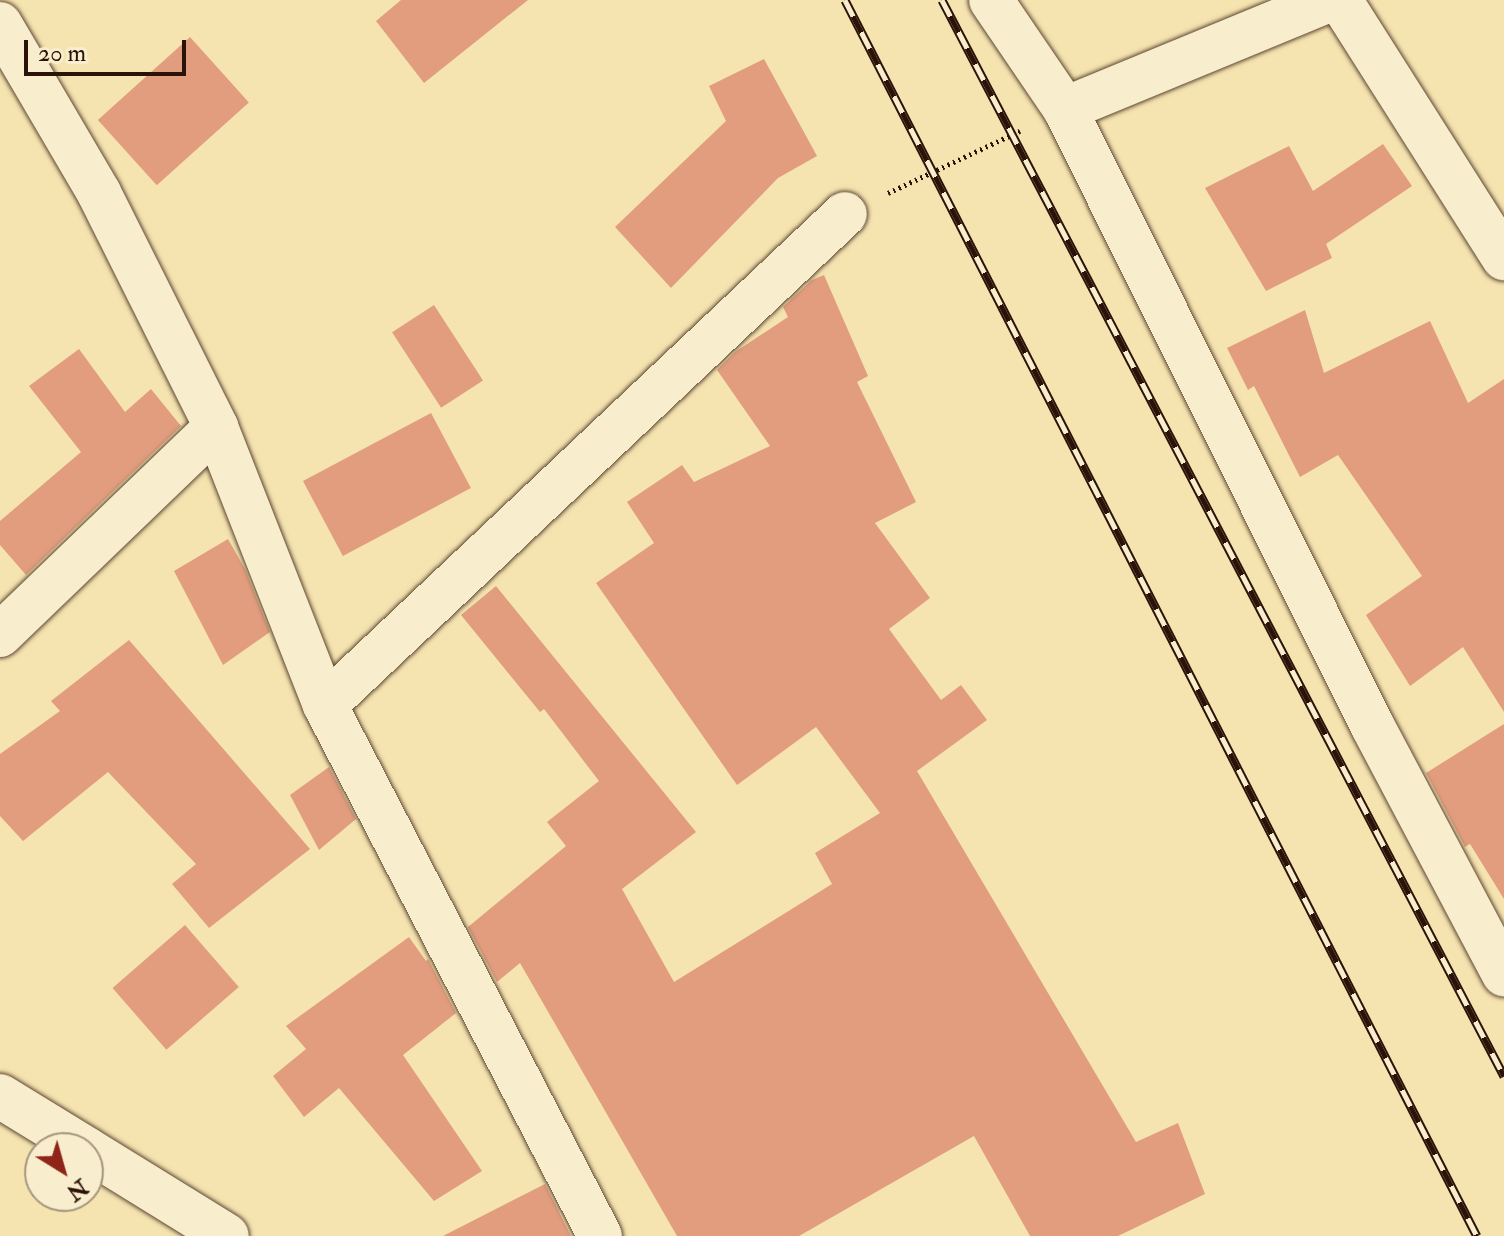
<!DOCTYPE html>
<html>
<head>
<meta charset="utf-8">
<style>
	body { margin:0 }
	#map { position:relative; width:1504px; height:1236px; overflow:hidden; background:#f5e4b0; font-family:"IM FELL Double Pica",serif }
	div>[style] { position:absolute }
	.building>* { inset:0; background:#e29d7f; transform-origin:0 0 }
	.path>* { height:5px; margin-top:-2.5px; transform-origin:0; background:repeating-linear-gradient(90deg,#2c1309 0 2px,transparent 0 6px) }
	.roads { filter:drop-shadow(0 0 2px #5e4733) drop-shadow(0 0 2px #5e4733) }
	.minor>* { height:44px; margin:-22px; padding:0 22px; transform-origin:22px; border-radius:22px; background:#f8edcc }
	.rail>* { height:9px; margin-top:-4.5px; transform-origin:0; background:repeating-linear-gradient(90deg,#f8edcc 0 18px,#2c1309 0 36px); box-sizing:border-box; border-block:2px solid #2c1309 }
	span { translate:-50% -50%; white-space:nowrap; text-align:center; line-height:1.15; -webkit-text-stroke:6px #f8edcc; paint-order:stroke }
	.north { position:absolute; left:24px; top:1132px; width:80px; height:80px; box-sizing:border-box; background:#f8edcc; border:2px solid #a6967e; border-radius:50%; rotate:143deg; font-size:22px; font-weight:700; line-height:32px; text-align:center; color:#2c1309 }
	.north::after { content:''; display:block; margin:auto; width:28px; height:36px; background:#8f2418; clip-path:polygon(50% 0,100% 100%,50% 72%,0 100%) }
	.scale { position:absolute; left:24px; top:40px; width:162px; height:36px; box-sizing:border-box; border:4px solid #2c1309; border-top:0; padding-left:10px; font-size:24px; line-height:28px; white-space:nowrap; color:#2c1309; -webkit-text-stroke:6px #f8edcc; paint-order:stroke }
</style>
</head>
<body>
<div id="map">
	<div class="building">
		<i style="clip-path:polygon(401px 0,528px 0,424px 83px,376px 21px)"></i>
		<i style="left:190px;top:37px;width:88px;height:124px;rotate:48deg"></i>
		<i style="clip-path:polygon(764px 59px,817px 156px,778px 178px,671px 288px,615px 227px,726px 121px,709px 86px)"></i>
		<i style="clip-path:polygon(1383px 144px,1412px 186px,1326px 244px,1332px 258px,1266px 291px,1205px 188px,1289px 146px,1313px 191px)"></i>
		<i style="clip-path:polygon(824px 275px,868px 376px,857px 382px,916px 502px,875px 523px,930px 598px,889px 629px,941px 700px,961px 685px,987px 720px,917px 771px,1136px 1142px,1178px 1123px,1205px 1194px,1118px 1236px,1030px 1236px,974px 1136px,799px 1236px,677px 1236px,520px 963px,497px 982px,468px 927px,566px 846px,547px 822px,599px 781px,544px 709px,540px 712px,461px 615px,496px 586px,696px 832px,622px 889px,674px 982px,832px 884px,815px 853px,880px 813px,816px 727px,737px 785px,596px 583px,654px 543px,627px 502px,682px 465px,694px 482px,770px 446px,717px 370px,735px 352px,788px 317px,783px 307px,812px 280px)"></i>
		<i style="left:434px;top:305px;width:90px;height:50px;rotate:57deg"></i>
		<i style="clip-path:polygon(1305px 310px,1324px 373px,1430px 321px,1468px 403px,1504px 379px,1504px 712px,1463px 647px,1410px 686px,1366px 615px,1422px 576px,1338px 455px,1300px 477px,1254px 386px,1248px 390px,1227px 348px)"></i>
		<i style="clip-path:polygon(79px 349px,125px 412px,151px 389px,181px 426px,26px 575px,0 545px,0 521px,81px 452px,29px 386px)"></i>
		<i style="left:431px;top:413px;width:85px;height:145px;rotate:62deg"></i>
		<i style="clip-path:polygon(228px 539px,245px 569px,270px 632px,223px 665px,174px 571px)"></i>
		<i style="clip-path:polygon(129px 640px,310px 849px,209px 928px,172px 884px,196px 864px,108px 772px,23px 841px,0 816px,0 754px,60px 711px,51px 701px)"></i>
		<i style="clip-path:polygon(1504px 724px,1504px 899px,1470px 844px,1465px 847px,1426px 773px)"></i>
		<i style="clip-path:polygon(329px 767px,356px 819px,319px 850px,290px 795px)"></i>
		<i style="left:185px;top:925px;width:82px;height:96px;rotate:49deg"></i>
		<i style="clip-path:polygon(409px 937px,426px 961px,428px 959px,456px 1013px,403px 1055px,482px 1171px,434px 1201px,339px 1088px,304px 1117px,273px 1076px,306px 1049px,286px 1026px)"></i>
		<i style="clip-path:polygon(545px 1184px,571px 1236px,443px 1236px)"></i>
	</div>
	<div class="path">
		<i style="left:888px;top:193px;width:146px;rotate:-25.2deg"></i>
	</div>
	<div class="roads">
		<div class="minor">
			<i style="left:991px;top:0;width:132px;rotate:55.8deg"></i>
			<i style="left:1065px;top:109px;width:690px;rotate:63.51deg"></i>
			<i style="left:1373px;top:727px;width:280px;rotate:62.1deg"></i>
			<i style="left:1340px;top:0;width:306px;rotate:57.6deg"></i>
			<i style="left:0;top:24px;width:196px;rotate:59.6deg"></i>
			<i style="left:99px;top:193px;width:262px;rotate:63.4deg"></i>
			<i style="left:216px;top:427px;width:299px;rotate:68.6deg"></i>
			<i style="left:325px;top:705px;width:598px;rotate:62.62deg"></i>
			<i style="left:1065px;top:109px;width:287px;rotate:-22.4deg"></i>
			<i style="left:0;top:635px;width:300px;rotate:-43.9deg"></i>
			<i style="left:325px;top:705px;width:715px;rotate:-43.36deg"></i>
			<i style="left:0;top:1096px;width:100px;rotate:31.5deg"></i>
			<i style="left:88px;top:1150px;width:163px;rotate:31.7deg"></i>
		</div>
	</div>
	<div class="rail">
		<i style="left:845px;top:0;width:1388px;rotate:62.92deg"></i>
		<i style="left:942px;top:0;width:1214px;rotate:62.42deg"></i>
	</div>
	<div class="north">N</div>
	<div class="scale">20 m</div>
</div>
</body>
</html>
